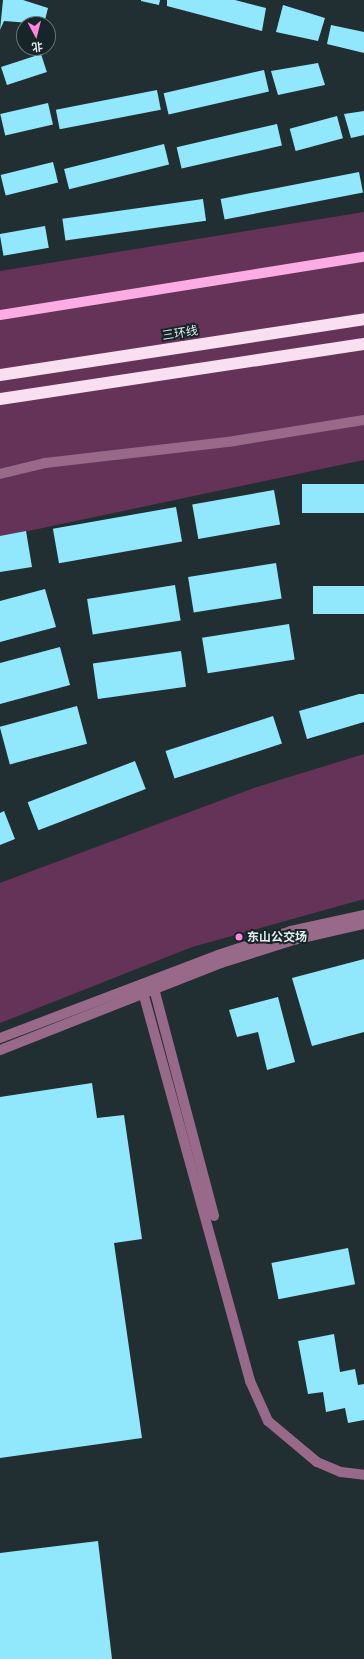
<!DOCTYPE html>
<html>
<head>
<meta charset="utf-8">
<style>
	body { margin:0 }
	#map { position:relative; width:364px; height:1659px; overflow:hidden; background:#212f32; font-family:Lora,"Noto Sans SC",serif }
	div>[style] { position:absolute }
	.green>* { inset:0; background:#663358 }
	.building>* { inset:0; background:#91e8fc; transform-origin:0 0 }
	.minor>* { height:10px; margin:-5px; padding:0 5px; transform-origin:5px; border-radius:5px; background:#99698a }
	.major>* { height:10px; margin:-5px; padding:0 5px; transform-origin:5px; border-radius:5px; background:#fbace3 }
	.highway>* { height:12px; margin:-6px; padding:0 6px; transform-origin:6px; border-radius:6px; background:#f9e0f1 }
	.dots>* { width:11px; height:11px; translate:-50% -50%; box-sizing:border-box; border:2px solid #172528; border-radius:50% }
	span { translate:-50% -50%; white-space:nowrap; text-align:center; line-height:1.15; -webkit-text-stroke:4px #172528; paint-order:stroke }
	.street-label { font-size:12px; color:#e3ecee }
	.poi-label { font-size:12px; color:#e3ecee; font-weight:700 }
	.left { translate:0 -50%; text-align:left }
	.north { position:absolute; left:16px; top:16px; width:40px; height:40px; box-sizing:border-box; background:#172528; border:1px solid #697577; border-radius:50%; rotate:173deg; font-size:11px; font-weight:700; line-height:16px; text-align:center; color:#e3ecee }
	.north::after { content:''; display:block; margin:auto; width:14px; height:18px; background:#ff85de; clip-path:polygon(50% 0,100% 100%,50% 72%,0 100%) }
</style>
</head>
<body>
<div id="map">
	<div class="green">
		<i style="clip-path:polygon(364px 212px,364px 460px,0 537px,0 271px)"></i>
		<i style="clip-path:polygon(364px 754px,364px 899px,192px 947px,0 1023px,0 883px,257px 787px)"></i>
	</div>
	<div class="building">
		<i style="clip-path:polygon(3px 0,23px 0,48px 8px,44px 24px,4px 21px,0 30px)"></i>
		<i style="clip-path:polygon(141px 0,160px 0,159px 5px,141px 1px)"></i>
		<i style="clip-path:polygon(167px 0,235px 0,266px 8px,262px 31px,167px 6px)"></i>
		<i style="clip-path:polygon(283px 5px,325px 18px,318px 41px,276px 32px)"></i>
		<i style="clip-path:polygon(331px 25px,364px 32px,364px 53px,327px 44px)"></i>
		<i style="left:41px;top:54px;width:19px;height:42px;rotate:72deg"></i>
		<i style="clip-path:polygon(318px 63px,325px 85px,278px 95px,271px 71px)"></i>
		<i style="left:264px;top:70px;width:22px;height:103px;rotate:77deg"></i>
		<i style="left:157px;top:90px;width:20px;height:103px;rotate:79deg"></i>
		<i style="left:48px;top:103px;width:22px;height:49px;rotate:77deg"></i>
		<i style="clip-path:polygon(364px 111px,364px 135px,351px 138px,344px 114px)"></i>
		<i style="left:337px;top:116px;width:23px;height:49px;rotate:75deg"></i>
		<i style="left:277px;top:124px;width:22px;height:103px;rotate:77deg"></i>
		<i style="left:164px;top:144px;width:21px;height:103px;rotate:76deg"></i>
		<i style="left:53px;top:162px;width:21px;height:54px;rotate:76deg"></i>
		<i style="left:359px;top:172px;width:21px;height:141px;rotate:79deg"></i>
		<i style="left:203px;top:199px;width:22px;height:142px;rotate:82deg"></i>
		<i style="left:45px;top:226px;width:22px;height:46px;rotate:80deg"></i>
		<i style="left:364px;top:484px;width:29px;height:62px;rotate:90deg"></i>
		<i style="left:274px;top:490px;width:35px;height:83px;rotate:80deg"></i>
		<i style="left:176px;top:507px;width:35px;height:125px;rotate:80deg"></i>
		<i style="clip-path:polygon(26px 531px,32px 567px,0 572px,0 536px)"></i>
		<i style="left:276px;top:563px;width:36px;height:89px;rotate:81deg"></i>
		<i style="left:175px;top:585px;width:36px;height:89px;rotate:81deg"></i>
		<i style="left:364px;top:586px;width:28px;height:51px;rotate:90deg"></i>
		<i style="clip-path:polygon(45px 589px,56px 627px,0 642px,0 601px)"></i>
		<i style="left:289px;top:624px;width:36px;height:88px;rotate:81deg"></i>
		<i style="clip-path:polygon(60px 647px,70px 685px,0 704px,0 663px)"></i>
		<i style="left:181px;top:651px;width:36px;height:89px;rotate:82deg"></i>
		<i style="clip-path:polygon(359px 694px,364px 694px,364px 722px,307px 739px,299px 711px)"></i>
		<i style="left:77px;top:706px;width:39px;height:80px;rotate:75deg"></i>
		<i style="left:273px;top:716px;width:29px;height:113px;rotate:72deg"></i>
		<i style="left:135px;top:761px;width:30px;height:115px;rotate:69deg"></i>
		<i style="clip-path:polygon(4px 811px,15px 839px,0 845px,0 813px)"></i>
		<i style="clip-path:polygon(364px 959px,364px 1032px,312px 1046px,292px 978px)"></i>
		<i style="clip-path:polygon(278px 997px,295px 1062px,267px 1070px,258px 1032px,237px 1037px,229px 1010px)"></i>
		<i style="clip-path:polygon(92px 1083px,97px 1118px,124px 1115px,142px 1239px,114px 1243px,142px 1438px,0 1458px,0 1097px)"></i>
		<i style="left:348px;top:1248px;width:37px;height:78px;rotate:79deg"></i>
		<i style="clip-path:polygon(334px 1334px,340px 1372px,355px 1369px,358px 1385px,364px 1384px,364px 1420px,348px 1423px,345px 1408px,326px 1412px,323px 1392px,308px 1394px,298px 1341px)"></i>
		<i style="clip-path:polygon(98px 1541px,112px 1659px,0 1659px,0 1553px)"></i>
	</div>
	<div class="minor">
		<i style="left:0;top:474px;width:46px;rotate:-13.7deg"></i>
		<i style="left:45px;top:463px;width:190px;rotate:-6.6deg"></i>
		<i style="left:234px;top:441px;width:132px;rotate:-9.2deg"></i>
		<i style="left:152px;top:981px;width:243px;rotate:75.2deg"></i>
		<i style="left:141px;top:985px;width:411px;rotate:74.6deg"></i>
		<i style="left:250px;top:1381px;width:44px;rotate:65.8deg"></i>
		<i style="left:268px;top:1421px;width:64px;rotate:39.9deg"></i>
		<i style="left:317px;top:1462px;width:26px;rotate:23deg"></i>
		<i style="left:341px;top:1472px;width:23px;rotate:7deg"></i>
		<i style="left:0;top:1038px;width:233px;rotate:-20.8deg"></i>
		<i style="left:218px;top:955px;width:77px;rotate:-18.2deg"></i>
		<i style="left:291px;top:931px;width:75px;rotate:-12.4deg"></i>
		<i style="left:0;top:1050px;width:238px;rotate:-21.5deg"></i>
		<i style="left:221px;top:963px;width:77px;rotate:-17.5deg"></i>
		<i style="left:294px;top:940px;width:72px;rotate:-12.9deg"></i>
	</div>
	<div class="major">
		<i style="left:0;top:315px;width:369px;rotate:-9.1deg"></i>
	</div>
	<div class="highway">
		<i style="left:0;top:375px;width:368px;rotate:-8.7deg"></i>
		<i style="left:0;top:399px;width:368px;rotate:-8.6deg"></i>
	</div>
	<div class="dots">
		<i style="left:239px;top:937px;background:#ff85de"></i>
	</div>
	<div class="street-label">
		<span style="left:180px;top:333px;rotate:-9deg">三环线</span>
	</div>
	<div class="poi-label">
		<span class="left" style="left:247px;top:937px">东山公交场</span>
	</div>
	<div class="north">北</div>
</div>
</body>
</html>
